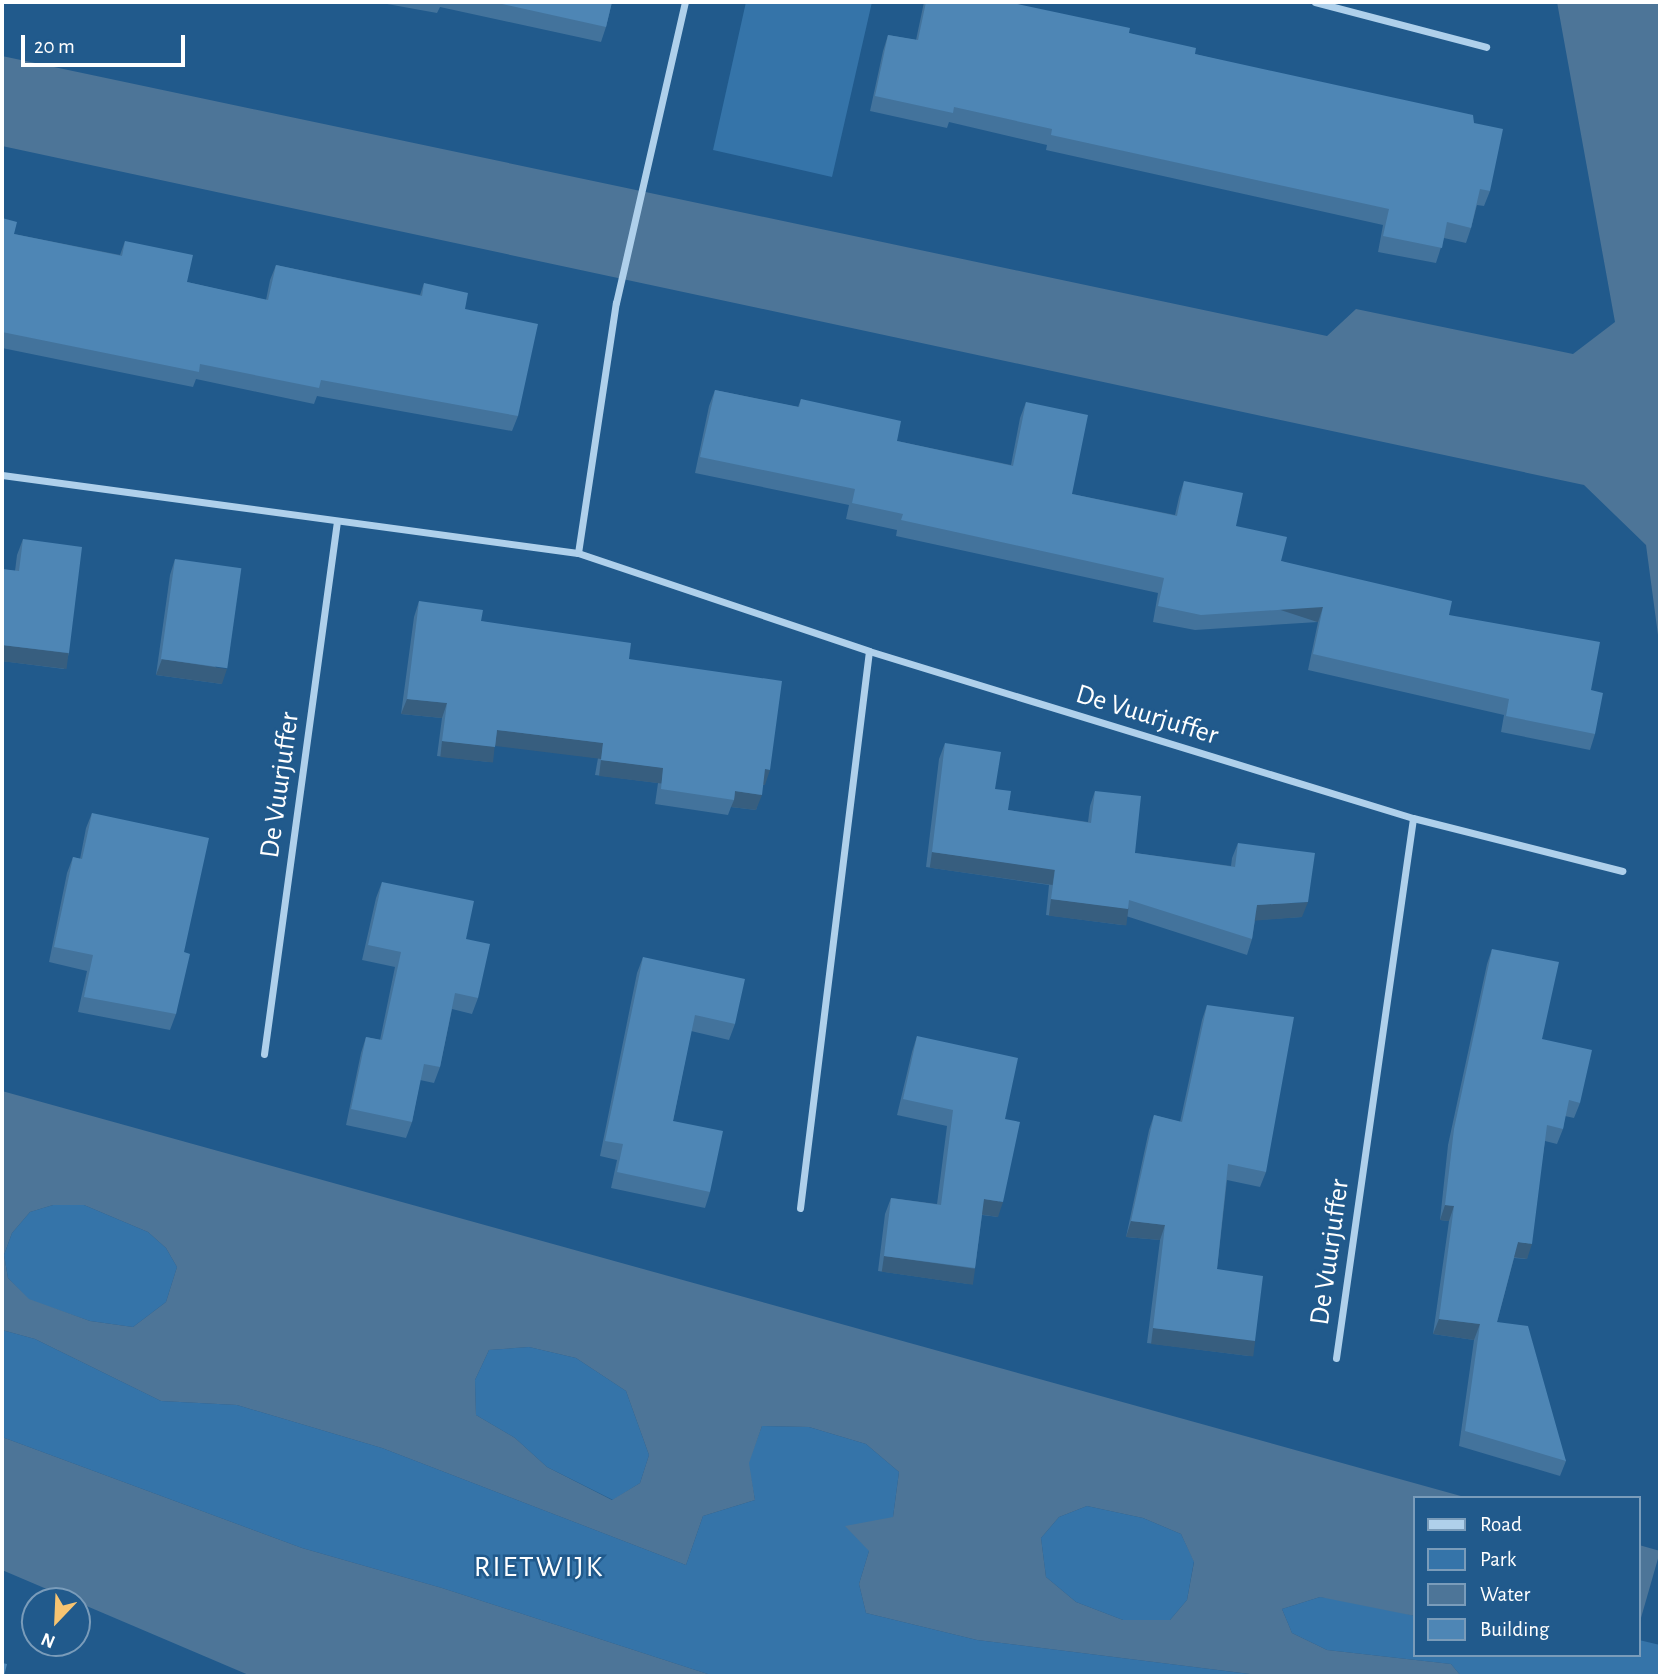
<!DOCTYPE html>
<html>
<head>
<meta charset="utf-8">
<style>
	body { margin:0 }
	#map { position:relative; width:1662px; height:1678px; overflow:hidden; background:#215a8c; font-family:"Alegreya Sans",sans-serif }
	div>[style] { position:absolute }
	.green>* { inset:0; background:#3574a9 }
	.water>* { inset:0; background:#4d7598; transform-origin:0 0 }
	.minor>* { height:7px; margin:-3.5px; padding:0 3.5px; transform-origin:3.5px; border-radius:3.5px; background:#afd0eb }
	.wall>* { inset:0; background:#43739c }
	.shaded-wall>* { inset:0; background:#375e7f; transform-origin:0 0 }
	.building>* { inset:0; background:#4e86b5; transform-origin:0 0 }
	span { translate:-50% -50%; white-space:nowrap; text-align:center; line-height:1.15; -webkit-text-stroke:5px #215a8c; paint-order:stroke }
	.street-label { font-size:28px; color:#fff }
	.neighbourhood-label { font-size:30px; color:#fff; letter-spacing:2px }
	.frame { position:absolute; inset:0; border:4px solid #fff; pointer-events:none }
	.legend { position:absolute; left:1413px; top:1496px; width:228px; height:161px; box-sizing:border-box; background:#215a8c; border:2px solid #7a9cba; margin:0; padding:9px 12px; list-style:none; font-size:21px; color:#fff }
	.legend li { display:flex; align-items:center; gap:14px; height:35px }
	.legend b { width:35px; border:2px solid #7a9cba }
	.north { position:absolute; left:21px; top:1587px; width:70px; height:70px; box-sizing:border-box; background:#215a8c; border:2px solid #7a9cba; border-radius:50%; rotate:203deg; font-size:19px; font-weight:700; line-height:28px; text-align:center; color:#fff }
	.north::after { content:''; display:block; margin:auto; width:24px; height:32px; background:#f7c471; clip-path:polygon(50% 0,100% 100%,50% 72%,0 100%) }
	.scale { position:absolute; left:21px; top:35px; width:164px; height:32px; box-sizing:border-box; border:4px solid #fff; border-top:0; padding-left:9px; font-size:21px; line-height:24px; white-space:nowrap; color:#fff; -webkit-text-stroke:5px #215a8c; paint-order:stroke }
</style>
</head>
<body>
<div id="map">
	<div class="green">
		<i style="clip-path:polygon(746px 2px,872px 2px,832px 177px,713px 150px)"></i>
		<i style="clip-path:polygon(53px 1205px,84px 1205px,148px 1232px,166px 1248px,177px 1267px,166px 1302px,133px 1327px,90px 1321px,29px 1300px,8px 1278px,4px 1255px,12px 1233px,30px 1212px)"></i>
		<i style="clip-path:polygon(2px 1330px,35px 1339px,161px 1401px,237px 1405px,382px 1448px,686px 1565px,703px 1516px,755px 1500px,748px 1463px,762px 1426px,809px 1427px,866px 1444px,899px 1472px,893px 1517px,869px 1551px,859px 1584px,866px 1613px,977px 1640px,1266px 1676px,714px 1676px,442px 1588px,302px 1548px,2px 1437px)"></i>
		<i style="clip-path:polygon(529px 1347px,576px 1358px,626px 1391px,649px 1455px,640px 1483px,613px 1500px,547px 1467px,515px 1438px,476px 1415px,475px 1380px,489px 1350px)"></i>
		<i style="clip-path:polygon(1087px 1506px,1143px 1518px,1181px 1534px,1194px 1561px,1187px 1600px,1170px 1620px,1123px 1620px,1076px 1602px,1046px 1577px,1041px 1538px,1059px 1517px)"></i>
		<i style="clip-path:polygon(1320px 1597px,1358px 1601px,1415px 1616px,1415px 1655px,1639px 1655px,1639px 1640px,1660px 1645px,1660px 1676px,1461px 1676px,1451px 1664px,1327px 1650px,1292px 1633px,1282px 1609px)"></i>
	</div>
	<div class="water">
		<i style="clip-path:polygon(1557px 2px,1660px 2px,1660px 650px,1646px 545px,1584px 485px,2px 146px,2px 56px,1327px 336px,1356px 309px,1573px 354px,1615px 322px)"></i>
		<i style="clip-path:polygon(evenodd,2px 1091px,1468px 1498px,1415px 1498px,1415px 1616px,1320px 1597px,1282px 1609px,1292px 1633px,1327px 1650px,1451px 1664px,1461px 1676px,1266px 1676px,977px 1640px,866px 1613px,859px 1584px,869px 1551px,845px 1526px,893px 1517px,899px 1472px,866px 1444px,809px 1427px,762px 1426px,749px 1463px,755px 1500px,703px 1516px,686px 1565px,382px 1448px,237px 1405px,161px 1401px,35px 1339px,2px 1330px,2px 1091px,53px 1205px,84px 1205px,148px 1232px,166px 1248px,177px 1267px,166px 1302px,133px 1327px,90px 1321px,29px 1299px,8px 1278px,4px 1255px,12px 1233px,30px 1212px,53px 1205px,2px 1091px,529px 1347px,576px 1358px,626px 1391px,649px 1455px,640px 1483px,612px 1500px,547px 1467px,515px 1438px,476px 1415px,475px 1380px,489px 1350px,529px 1347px,2px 1091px,1087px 1506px,1143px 1518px,1181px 1534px,1194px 1562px,1187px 1600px,1170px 1620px,1123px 1620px,1076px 1602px,1046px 1577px,1041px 1538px,1059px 1517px,1087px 1506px)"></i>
		<i style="clip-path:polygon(2px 1437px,302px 1548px,442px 1588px,714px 1676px,251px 1676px,2px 1570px)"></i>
		<i style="left:1639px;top:1545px;width:22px;height:95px;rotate:16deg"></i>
	</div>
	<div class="minor">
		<i style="left:1315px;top:2px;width:177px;rotate:14.7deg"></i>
		<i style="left:2px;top:475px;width:581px;rotate:7.71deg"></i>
		<i style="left:578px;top:553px;width:307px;rotate:18.6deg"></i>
		<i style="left:869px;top:651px;width:569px;rotate:17.07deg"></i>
		<i style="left:1413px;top:818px;width:216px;rotate:14.2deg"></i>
		<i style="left:578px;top:553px;width:253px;rotate:-81.4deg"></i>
		<i style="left:616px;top:303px;width:309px;rotate:-77.1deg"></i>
		<i style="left:264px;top:1054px;width:538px;rotate:-82.2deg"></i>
		<i style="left:800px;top:1208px;width:561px;rotate:-82.94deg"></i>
		<i style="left:1336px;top:1358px;width:545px;rotate:-81.88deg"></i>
	</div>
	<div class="wall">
		<i style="clip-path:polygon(376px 2px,612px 2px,606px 27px,601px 42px,440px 7px,437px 13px)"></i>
		<i style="clip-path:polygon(924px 2px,1008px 2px,1129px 33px,1195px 54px,1474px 123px,1490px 191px,1484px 206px,1477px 205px,1471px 228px,1466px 243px,1444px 238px,1436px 263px,1378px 252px,1383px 225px,1046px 150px,1047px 145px,949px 122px,947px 128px,870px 111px,883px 51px,888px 35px,916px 40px)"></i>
		<i style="clip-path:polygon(2px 218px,14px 234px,120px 255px,125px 241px,187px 282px,266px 300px,270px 280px,276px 265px,420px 295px,424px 283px,465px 309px,518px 416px,512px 431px,317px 396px,314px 404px,196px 379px,193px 387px,2px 348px)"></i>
		<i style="clip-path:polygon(715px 390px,798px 407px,801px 399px,897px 441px,1011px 465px,1020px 418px,1026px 402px,1072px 494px,1175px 515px,1179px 497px,1184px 481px,1236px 526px,1281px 561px,1449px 615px,1591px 690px,1595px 734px,1590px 750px,1501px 732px,1504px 715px,1308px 670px,1318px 622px,1195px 630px,1153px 622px,1158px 593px,896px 536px,897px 530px,846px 519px,849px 505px,695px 473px,709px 406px)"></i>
		<i style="clip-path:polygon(23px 539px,69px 653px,64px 669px,2px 661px,2px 569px,15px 571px,17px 555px)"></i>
		<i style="clip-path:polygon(175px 559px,222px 684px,156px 675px,170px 575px)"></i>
		<i style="clip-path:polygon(419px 601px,481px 621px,629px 659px,765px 785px,763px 785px,756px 810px,731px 807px,728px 815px,655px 804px,658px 783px,595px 775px,598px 758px,495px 745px,489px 762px,437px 756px,442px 718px,401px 714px,414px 617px)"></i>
		<i style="clip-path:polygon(945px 743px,995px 789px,1008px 810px,1088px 822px,1090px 806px,1095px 791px,1135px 853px,1231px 866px,1232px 858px,1238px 843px,1302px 917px,1255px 920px,1252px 939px,1247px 955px,1126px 916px,1122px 925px,1046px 915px,1049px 885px,926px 867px,939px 759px)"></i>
		<i style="clip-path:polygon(92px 813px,184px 952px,176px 1014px,170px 1030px,78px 1012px,87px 971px,49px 962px,67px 873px,73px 857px,80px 859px,86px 828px)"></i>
		<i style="clip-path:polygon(382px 882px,466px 939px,478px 998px,472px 1014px,452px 1009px,440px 1067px,434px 1083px,420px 1080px,412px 1122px,406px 1138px,346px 1125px,361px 1053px,366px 1037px,380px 1040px,395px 967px,362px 960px,376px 898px)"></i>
		<i style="clip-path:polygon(1492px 949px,1542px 1039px,1580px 1103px,1574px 1118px,1565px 1116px,1563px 1129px,1557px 1144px,1545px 1141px,1527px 1259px,1514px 1258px,1497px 1322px,1566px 1461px,1560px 1476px,1459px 1446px,1474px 1340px,1433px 1334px,1449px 1221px,1440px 1220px,1448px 1145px,1487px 964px)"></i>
		<i style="clip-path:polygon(643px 957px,735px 1024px,729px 1040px,691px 1031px,673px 1121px,710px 1192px,705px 1208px,611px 1188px,617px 1160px,600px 1156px,637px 973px)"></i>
		<i style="clip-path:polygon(1207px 1005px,1266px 1172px,1260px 1187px,1227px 1180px,1217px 1269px,1249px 1356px,1147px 1343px,1160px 1240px,1126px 1237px,1149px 1130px,1154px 1115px,1180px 1122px,1202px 1020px)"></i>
		<i style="clip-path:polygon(917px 1036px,1005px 1119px,998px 1217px,982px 1215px,975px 1268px,969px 1284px,878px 1271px,885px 1214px,891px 1198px,937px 1204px,947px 1126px,897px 1115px,912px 1052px)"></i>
	</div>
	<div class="shaded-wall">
		<i style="left:1323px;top:607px;width:16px;height:122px;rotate:108deg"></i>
		<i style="left:2px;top:645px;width:67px;height:16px;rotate:7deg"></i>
		<i style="clip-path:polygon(162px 659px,227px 669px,222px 684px,156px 675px)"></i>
		<i style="clip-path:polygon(407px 699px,447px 703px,442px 718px,401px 714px)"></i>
		<i style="left:497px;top:730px;width:107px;height:16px;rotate:7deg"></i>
		<i style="left:442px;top:741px;width:53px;height:16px;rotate:6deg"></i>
		<i style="left:601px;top:760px;width:63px;height:16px;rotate:7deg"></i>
		<i style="clip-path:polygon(765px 769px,770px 770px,765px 785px,759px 784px)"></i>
		<i style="clip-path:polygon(735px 791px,762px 795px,756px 810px,731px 807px,734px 800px)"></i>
		<i style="left:932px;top:852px;width:124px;height:16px;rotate:8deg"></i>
		<i style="left:1051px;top:899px;width:78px;height:17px;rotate:7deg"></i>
		<i style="clip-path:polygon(1308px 902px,1302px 917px,1251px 921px,1257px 905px)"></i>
		<i style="clip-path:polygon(984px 1199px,1003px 1202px,998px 1217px,978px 1214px)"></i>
		<i style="clip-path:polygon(1445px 1205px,1454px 1206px,1449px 1221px,1440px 1220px)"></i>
		<i style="clip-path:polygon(1131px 1221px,1165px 1225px,1160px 1240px,1126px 1237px)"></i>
		<i style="clip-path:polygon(1518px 1242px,1532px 1244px,1527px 1259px,1512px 1257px)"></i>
		<i style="left:884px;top:1256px;width:92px;height:16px;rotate:8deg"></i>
		<i style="clip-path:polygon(1439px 1319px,1480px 1324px,1474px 1340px,1433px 1334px)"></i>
		<i style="left:1153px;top:1328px;width:103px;height:16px;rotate:7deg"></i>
	</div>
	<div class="building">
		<i style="clip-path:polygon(493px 2px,612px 2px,606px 27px)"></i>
		<i style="clip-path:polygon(926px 2px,1008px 2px,1130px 28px,1129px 33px,1196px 48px,1195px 54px,1473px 115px,1474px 123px,1503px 129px,1490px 191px,1480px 189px,1471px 228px,1447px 222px,1442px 248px,1383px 236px,1389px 209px,1051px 135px,1052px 129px,954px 107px,953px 113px,875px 96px,888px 35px,918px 40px)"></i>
		<i style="clip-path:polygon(2px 218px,17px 222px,14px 234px,122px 256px,125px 241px,193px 255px,187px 282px,268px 300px,276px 265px,422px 296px,424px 283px,468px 293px,465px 309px,538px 324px,518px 416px,321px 380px,319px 388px,200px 364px,199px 372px,2px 332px)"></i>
		<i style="clip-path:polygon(715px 390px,799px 407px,801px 399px,901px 421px,897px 441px,1013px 466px,1026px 402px,1088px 415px,1072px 494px,1177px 516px,1184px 481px,1243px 493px,1236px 526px,1287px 537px,1281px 561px,1452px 601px,1449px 615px,1600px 642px,1591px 690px,1603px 693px,1595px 734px,1506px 716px,1509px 699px,1313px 654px,1323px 607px,1201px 615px,1158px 606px,1164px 578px,901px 520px,903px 514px,852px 503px,855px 489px,700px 457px)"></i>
		<i style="clip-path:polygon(23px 539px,82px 547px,69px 653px,2px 645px,2px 569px,19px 571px)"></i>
		<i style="left:175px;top:559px;width:67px;height:101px;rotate:8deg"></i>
		<i style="clip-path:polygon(419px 601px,483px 610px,481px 621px,631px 643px,629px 659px,782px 681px,770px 770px,765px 769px,762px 795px,735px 791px,734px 800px,661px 789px,663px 768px,601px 760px,603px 743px,497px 730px,495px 747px,442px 741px,447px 703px,407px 699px)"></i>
		<i style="clip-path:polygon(945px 743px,1001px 752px,995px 789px,1011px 791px,1008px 810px,1091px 823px,1095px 791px,1141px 796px,1135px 853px,1235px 867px,1238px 843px,1315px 853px,1308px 902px,1257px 905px,1252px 939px,1129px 900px,1128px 909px,1051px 899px,1055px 870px,932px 852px)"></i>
		<i style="clip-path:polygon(92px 813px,209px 838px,184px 952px,190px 954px,176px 1014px,84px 997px,93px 955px,54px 947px,73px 857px,82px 859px)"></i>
		<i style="clip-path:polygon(382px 882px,474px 901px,466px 939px,490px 944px,478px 998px,455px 993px,440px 1067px,424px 1064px,412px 1122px,351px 1109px,366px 1037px,382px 1040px,401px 952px,368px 945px)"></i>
		<i style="clip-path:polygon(1492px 949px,1559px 962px,1542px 1039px,1592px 1050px,1580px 1103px,1569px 1100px,1563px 1129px,1547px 1125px,1532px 1244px,1518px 1242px,1497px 1322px,1528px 1326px,1566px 1461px,1465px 1431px,1480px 1324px,1439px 1319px,1454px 1206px,1445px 1205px,1454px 1129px)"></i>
		<i style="clip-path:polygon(643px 957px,745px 979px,735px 1024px,695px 1015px,673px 1121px,723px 1131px,710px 1192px,617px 1172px,623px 1144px,605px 1141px)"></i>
		<i style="clip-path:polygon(1207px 1005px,1294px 1017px,1266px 1172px,1228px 1164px,1217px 1269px,1263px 1276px,1255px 1341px,1153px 1328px,1165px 1225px,1131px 1221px,1154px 1115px,1182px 1122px)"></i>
		<i style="clip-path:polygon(917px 1036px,1018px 1058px,1005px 1119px,1020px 1122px,1003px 1202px,984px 1199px,975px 1268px,884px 1256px,891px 1198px,941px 1205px,953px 1110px,903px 1099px)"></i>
		<i style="clip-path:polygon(2px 1663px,7px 1664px,4px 1676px,2px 1676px)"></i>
	</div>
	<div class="street-label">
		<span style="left:1147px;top:715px;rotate:17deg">De Vuurjuffer</span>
		<span style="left:280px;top:785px;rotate:-82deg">De Vuurjuffer</span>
		<span style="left:1330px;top:1252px;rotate:-82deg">De Vuurjuffer</span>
	</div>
	<div class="neighbourhood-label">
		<span style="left:539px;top:1567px">RIETWIJK</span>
	</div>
	<div class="frame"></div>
	<ul class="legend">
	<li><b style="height:9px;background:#afd0eb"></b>Road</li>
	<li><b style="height:19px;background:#3574a9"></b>Park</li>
	<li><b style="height:19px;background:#4d7598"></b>Water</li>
	<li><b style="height:19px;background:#4e86b5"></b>Building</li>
	</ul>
	<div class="north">N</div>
	<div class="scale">20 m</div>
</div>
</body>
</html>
